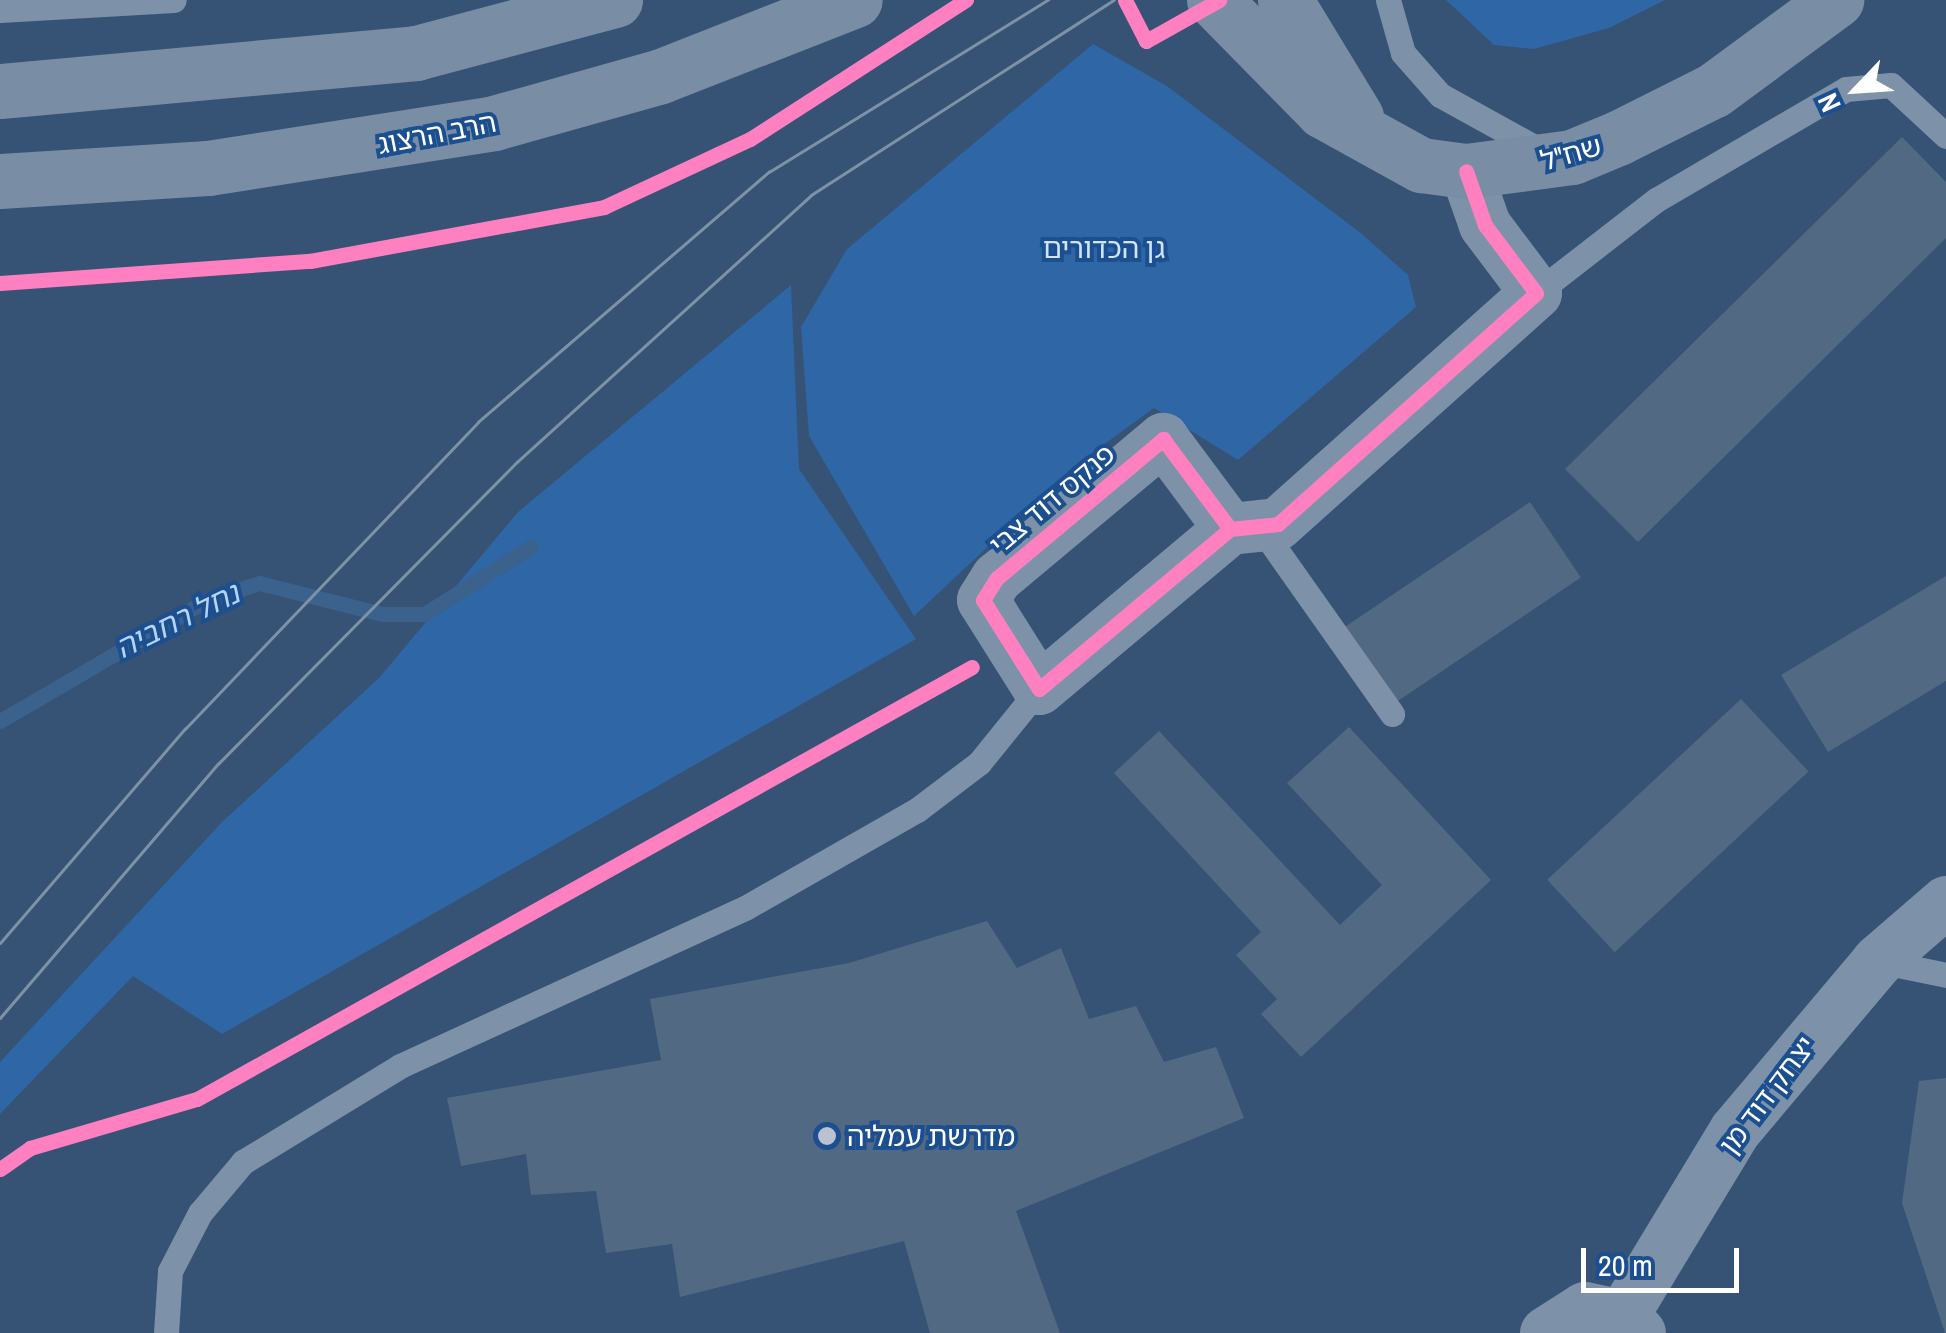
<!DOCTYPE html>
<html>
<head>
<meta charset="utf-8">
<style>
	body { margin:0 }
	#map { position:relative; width:1946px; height:1333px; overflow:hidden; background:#365274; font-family:"Archivo Narrow","Noto Sans Hebrew",sans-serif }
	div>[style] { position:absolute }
	.green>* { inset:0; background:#2f66a5 }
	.stream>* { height:15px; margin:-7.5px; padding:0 7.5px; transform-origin:7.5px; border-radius:7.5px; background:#3b618d }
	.building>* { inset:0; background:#526984; transform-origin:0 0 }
	.lane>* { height:25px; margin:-12.5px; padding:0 12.5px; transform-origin:12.5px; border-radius:12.5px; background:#7d92a8 }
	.street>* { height:52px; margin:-26px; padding:0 26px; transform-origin:26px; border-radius:26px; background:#7d92a8 }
	.secondary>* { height:55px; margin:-27.5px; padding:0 27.5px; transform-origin:27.5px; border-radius:27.5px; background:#798da4 }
	.tram>* { height:2.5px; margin:-1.25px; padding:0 1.25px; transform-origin:1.25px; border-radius:1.25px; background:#7e92a7 }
	.cycleway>* { height:15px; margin:-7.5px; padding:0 7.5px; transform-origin:7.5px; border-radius:7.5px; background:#ff80c0 }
	.dots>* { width:28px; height:28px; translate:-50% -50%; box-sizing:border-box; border:5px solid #1b4f8f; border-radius:50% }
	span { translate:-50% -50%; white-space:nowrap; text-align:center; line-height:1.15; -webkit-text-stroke:8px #1b4f8f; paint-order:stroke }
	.street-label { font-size:28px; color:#fff }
	.park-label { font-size:28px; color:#cfe3fa }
	.poi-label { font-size:28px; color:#fff }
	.left { translate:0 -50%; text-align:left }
	.water-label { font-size:30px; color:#b5d3f5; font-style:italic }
	.north { position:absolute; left:1806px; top:40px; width:100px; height:100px; -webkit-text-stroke:8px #1b4f8f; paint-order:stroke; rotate:245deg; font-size:28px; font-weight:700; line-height:40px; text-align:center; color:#fff }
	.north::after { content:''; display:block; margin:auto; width:35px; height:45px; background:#fff; clip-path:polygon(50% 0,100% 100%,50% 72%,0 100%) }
	.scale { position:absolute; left:1581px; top:1248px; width:158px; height:45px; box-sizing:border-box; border:5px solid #fff; border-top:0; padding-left:12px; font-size:30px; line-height:35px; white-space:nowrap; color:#fff; -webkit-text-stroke:8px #1b4f8f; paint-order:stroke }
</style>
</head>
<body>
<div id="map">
	<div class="green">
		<i style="clip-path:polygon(1446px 0,1665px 0,1609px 28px,1534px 49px,1494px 45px)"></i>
		<i style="clip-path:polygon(1093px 44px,1167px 86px,1362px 234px,1408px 275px,1416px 307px,1238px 460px,1154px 408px,1073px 467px,914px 616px,809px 436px,801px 327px,847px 249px)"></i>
		<i style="clip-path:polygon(791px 285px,799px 469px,916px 639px,222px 1034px,133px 976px,0 1114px,0 1062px,222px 822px,379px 678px,518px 512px)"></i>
	</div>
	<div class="stream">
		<i style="left:0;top:721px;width:240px;rotate:-30.3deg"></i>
		<i style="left:207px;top:600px;width:55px;rotate:-18.1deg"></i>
		<i style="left:259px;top:583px;width:127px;rotate:14.1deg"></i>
		<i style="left:382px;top:614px;width:42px"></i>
		<i style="left:424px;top:614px;width:126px;rotate:-32.1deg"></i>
	</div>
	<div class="building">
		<i style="clip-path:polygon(1902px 137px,1946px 182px,1946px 238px,1638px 542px,1565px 469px)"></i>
		<i style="left:1530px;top:502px;width:91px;height:223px;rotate:56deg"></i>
		<i style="clip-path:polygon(1946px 576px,1946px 681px,1828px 752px,1781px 675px)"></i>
		<i style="left:1741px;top:699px;width:99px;height:265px;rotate:47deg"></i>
		<i style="clip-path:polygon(1349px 727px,1491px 880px,1301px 1057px,1261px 1014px,1277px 999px,1236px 955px,1261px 932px,1114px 773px,1159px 731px,1340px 925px,1382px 885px,1287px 783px)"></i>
		<i style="clip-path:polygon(987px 921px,1017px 968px,1061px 948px,1089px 1019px,1136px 1006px,1164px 1062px,1216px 1047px,1244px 1118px,1016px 1211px,1060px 1333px,930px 1333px,904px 1241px,680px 1297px,672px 1244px,606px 1253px,596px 1191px,531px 1195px,526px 1154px,461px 1166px,447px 1098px,661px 1060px,650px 999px,849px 963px)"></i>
		<i style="clip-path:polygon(1946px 1078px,1946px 1333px,1945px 1333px,1902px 1203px,1919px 1081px)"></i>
	</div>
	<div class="lane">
		<i style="left:1388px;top:0;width:55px;rotate:74.2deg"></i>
		<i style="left:1403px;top:53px;width:56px;rotate:48.6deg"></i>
		<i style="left:1440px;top:95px;width:112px;rotate:28.9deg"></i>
		<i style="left:0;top:10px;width:174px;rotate:-3.3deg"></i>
		<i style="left:1536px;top:293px;width:152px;rotate:-37.8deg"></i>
		<i style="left:1656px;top:200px;width:220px;rotate:-30.3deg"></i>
		<i style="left:1846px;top:89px;width:45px;rotate:-5.1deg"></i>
		<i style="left:1891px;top:85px;width:75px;rotate:42.8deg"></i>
		<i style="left:1263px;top:531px;width:224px;rotate:54.8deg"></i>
		<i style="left:1878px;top:961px;width:69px;rotate:11.6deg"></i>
		<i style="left:166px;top:1333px;width:62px;rotate:-86.3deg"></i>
		<i style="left:170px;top:1271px;width:65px;rotate:-62.7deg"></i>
		<i style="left:200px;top:1213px;width:67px;rotate:-49.9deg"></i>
		<i style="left:243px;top:1162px;width:184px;rotate:-31.4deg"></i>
		<i style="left:400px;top:1066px;width:379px;rotate:-24.6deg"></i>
		<i style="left:745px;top:908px;width:198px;rotate:-29.7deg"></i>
		<i style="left:917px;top:810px;width:78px;rotate:-37.2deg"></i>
		<i style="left:979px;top:763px;width:95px;rotate:-51deg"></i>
	</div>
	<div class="street">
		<i style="left:1230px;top:529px;width:249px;rotate:140deg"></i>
		<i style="left:1039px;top:689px;width:105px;rotate:-122.2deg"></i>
		<i style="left:983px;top:600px;width:26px;rotate:-58deg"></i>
		<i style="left:997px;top:578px;width:217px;rotate:-39.9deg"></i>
		<i style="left:1163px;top:439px;width:112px;rotate:53.3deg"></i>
		<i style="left:1230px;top:529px;width:48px;rotate:-5.9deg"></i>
		<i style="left:1278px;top:524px;width:346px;rotate:-41.8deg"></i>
		<i style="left:1536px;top:293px;width:85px;rotate:-126.9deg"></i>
		<i style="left:1485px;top:225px;width:57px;rotate:-109.4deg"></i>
		<i style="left:1623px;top:1316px;width:216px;rotate:-58.8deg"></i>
		<i style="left:1735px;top:1131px;width:222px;rotate:-49.9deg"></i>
		<i style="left:1878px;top:961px;width:90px;rotate:-40.9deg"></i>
		<i style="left:1546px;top:1333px;width:46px;rotate:-32.7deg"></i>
		<i style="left:1585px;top:1308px;width:39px;rotate:12deg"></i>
		<i style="left:1623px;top:1316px;width:24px;rotate:45deg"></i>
	</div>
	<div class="secondary">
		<i style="left:1214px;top:0;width:156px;rotate:45.5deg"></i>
		<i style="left:1323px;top:111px;width:112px;rotate:28.9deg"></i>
		<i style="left:1421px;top:165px;width:45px;rotate:7.6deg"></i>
		<i style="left:1466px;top:171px;width:107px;rotate:-7.5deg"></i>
		<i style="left:1572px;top:157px;width:50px;rotate:-22.4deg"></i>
		<i style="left:1618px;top:138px;width:107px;rotate:-26.6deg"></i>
		<i style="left:1714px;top:90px;width:152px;rotate:-36.4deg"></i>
		<i style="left:1285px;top:0;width:137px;rotate:58.7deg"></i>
		<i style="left:0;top:91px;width:418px;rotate:-5.2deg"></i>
		<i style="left:416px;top:53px;width:206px;rotate:-14.9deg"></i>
		<i style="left:0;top:181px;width:208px;rotate:-3.6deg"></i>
		<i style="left:208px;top:168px;width:290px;rotate:-8.9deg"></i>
		<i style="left:494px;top:123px;width:173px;rotate:-15.7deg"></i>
		<i style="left:661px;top:76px;width:208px;rotate:-21.4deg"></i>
	</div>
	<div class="tram">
		<i style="left:0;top:943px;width:283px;rotate:-49.2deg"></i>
		<i style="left:185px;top:729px;width:424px;rotate:-46.3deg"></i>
		<i style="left:478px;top:422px;width:384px;rotate:-40.7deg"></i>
		<i style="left:769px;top:172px;width:328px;rotate:-31.7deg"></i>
		<i style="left:0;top:1018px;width:335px;rotate:-49.4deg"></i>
		<i style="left:218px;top:764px;width:425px;rotate:-45.3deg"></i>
		<i style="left:517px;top:462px;width:397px;rotate:-42.2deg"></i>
		<i style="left:811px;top:195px;width:360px;rotate:-32.8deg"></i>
	</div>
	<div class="cycleway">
		<i style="left:1125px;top:0;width:46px;rotate:62.9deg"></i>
		<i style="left:1146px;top:41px;width:84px;rotate:-29.3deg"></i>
		<i style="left:0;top:283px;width:311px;rotate:-4.1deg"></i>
		<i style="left:310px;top:261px;width:299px;rotate:-10.4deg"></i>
		<i style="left:604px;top:207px;width:161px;rotate:-25deg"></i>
		<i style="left:750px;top:139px;width:257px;rotate:-32.8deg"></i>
		<i style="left:1230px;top:529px;width:249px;rotate:140deg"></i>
		<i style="left:1039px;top:689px;width:105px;rotate:-122.2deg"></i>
		<i style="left:983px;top:600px;width:26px;rotate:-58deg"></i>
		<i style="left:997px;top:578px;width:217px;rotate:-39.9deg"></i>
		<i style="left:1163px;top:439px;width:112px;rotate:53.3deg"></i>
		<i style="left:1230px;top:529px;width:48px;rotate:-5.9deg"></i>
		<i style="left:1278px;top:524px;width:346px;rotate:-41.8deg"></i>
		<i style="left:1536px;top:293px;width:85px;rotate:-126.9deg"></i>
		<i style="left:1485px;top:225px;width:57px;rotate:-109.4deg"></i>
		<i style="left:0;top:1169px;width:37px;rotate:-35deg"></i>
		<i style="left:30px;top:1148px;width:174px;rotate:-16.4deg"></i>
		<i style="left:197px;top:1099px;width:887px;rotate:-29.14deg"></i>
	</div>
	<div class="dots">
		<i style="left:827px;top:1136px;background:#b9c2ce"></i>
	</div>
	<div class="street-label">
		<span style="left:437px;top:133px;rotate:-11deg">הרב הרצוג</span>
		<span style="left:1571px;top:153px;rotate:-16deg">שח"ל</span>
		<span style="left:1052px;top:499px;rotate:-40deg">פנקס דוד צבי</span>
		<span style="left:1767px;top:1095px;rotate:-53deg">יצחק דוד מן</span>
	</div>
	<div class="park-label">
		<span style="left:1104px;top:248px">גן הכדורים</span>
	</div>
	<div class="poi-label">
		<span class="left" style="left:847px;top:1136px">מדרשת עמליה</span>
	</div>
	<div class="water-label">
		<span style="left:177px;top:620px;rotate:-26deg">נחל רחביה</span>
	</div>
	<div class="north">N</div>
	<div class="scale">20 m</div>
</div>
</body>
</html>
